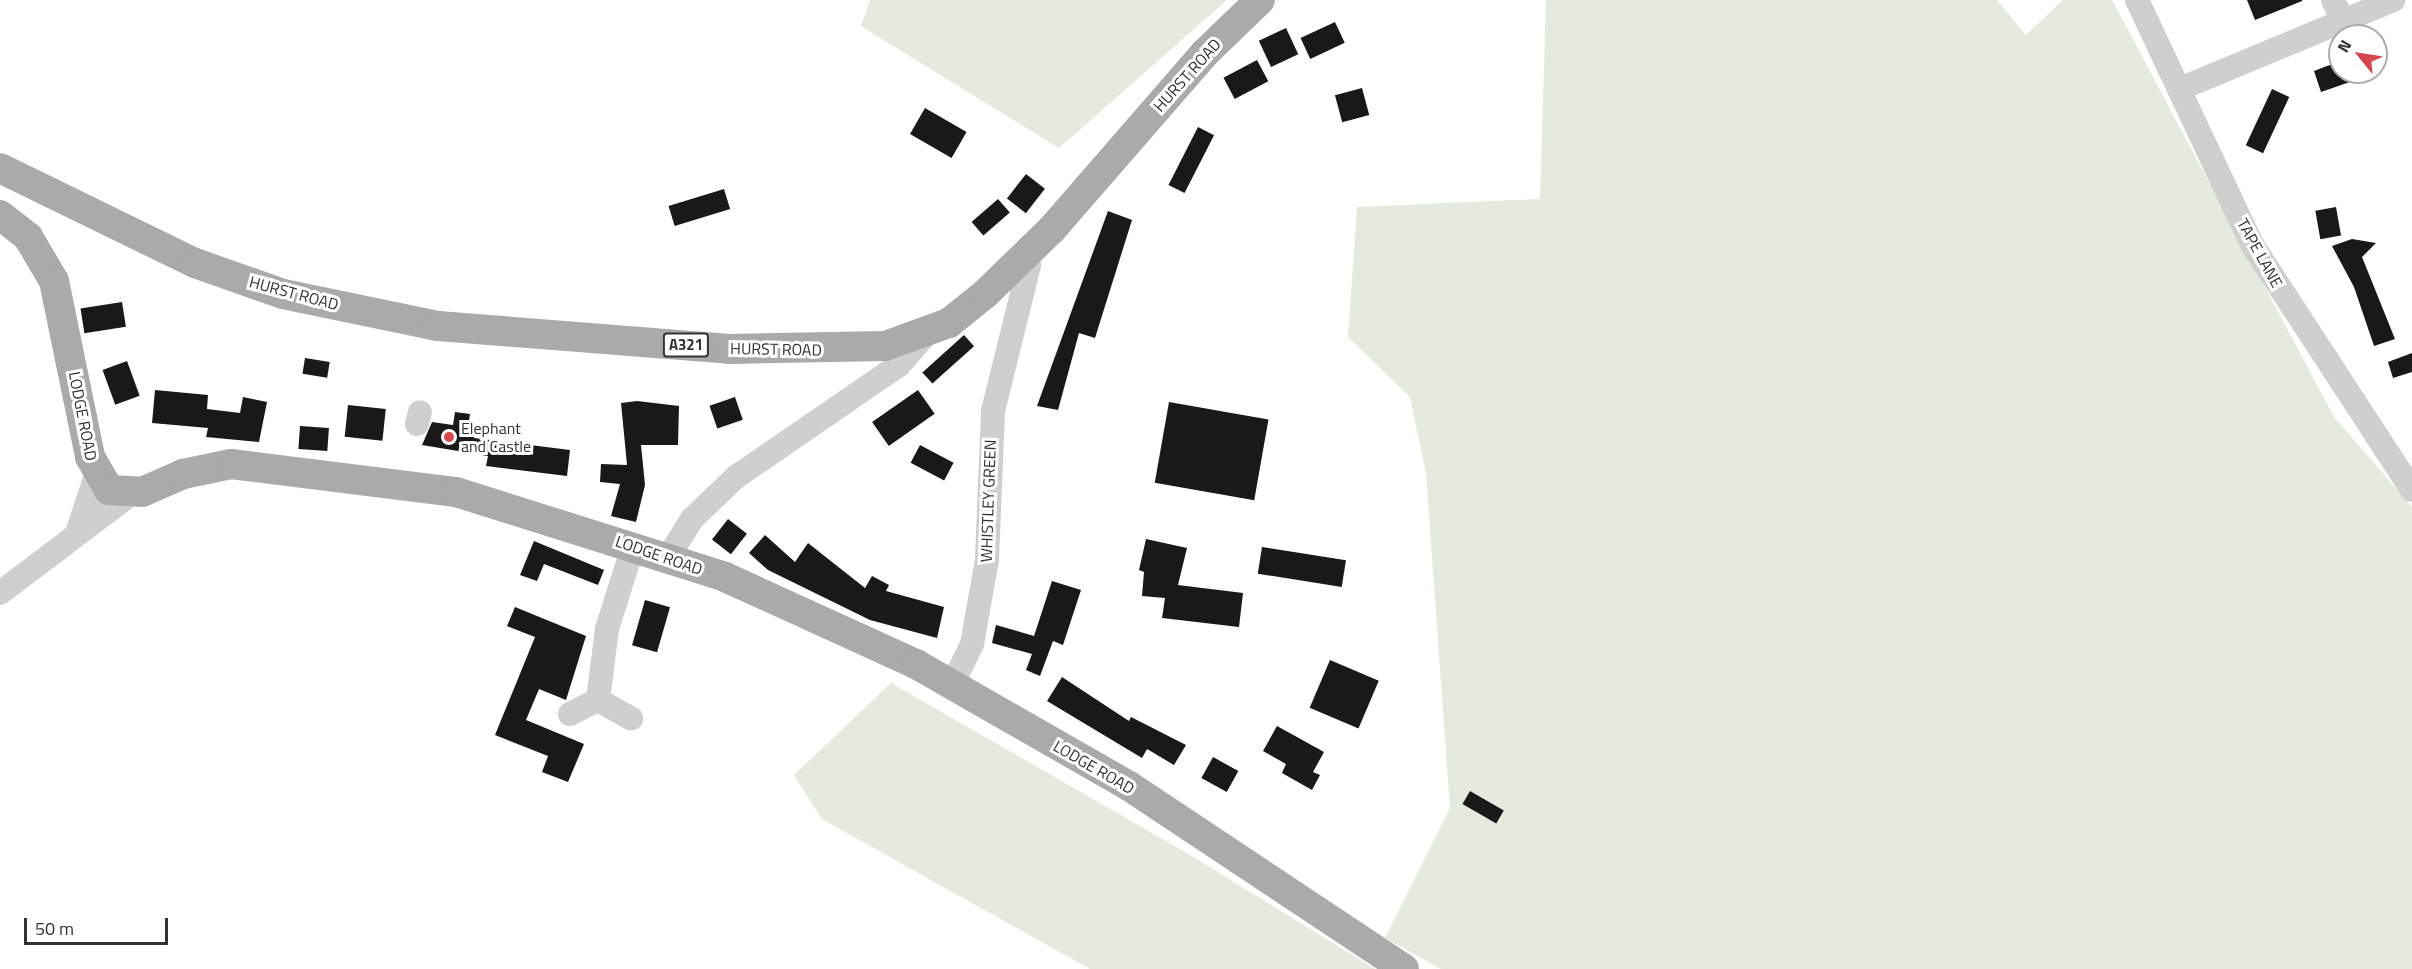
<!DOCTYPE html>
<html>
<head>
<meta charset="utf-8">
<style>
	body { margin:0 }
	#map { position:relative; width:2412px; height:969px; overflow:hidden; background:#fff; font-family:"Titillium Web",sans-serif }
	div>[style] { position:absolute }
	.green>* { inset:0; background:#e4eade }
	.building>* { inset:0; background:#191919; transform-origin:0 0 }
	.minor>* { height:24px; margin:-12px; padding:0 12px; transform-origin:12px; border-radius:12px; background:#cfcfcf }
	.major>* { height:30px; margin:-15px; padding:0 15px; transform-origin:15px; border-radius:15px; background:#aaa }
	.dots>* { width:16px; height:16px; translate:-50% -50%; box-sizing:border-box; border:3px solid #fff; border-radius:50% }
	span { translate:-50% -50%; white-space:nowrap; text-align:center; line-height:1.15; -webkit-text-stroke:6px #fff; paint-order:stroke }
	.shield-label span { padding:2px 4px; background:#fff; border:2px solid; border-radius:4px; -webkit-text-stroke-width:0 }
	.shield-label { font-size:15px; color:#323232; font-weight:700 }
	.street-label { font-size:16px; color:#323232 }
	.poi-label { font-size:16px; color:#323232 }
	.left { translate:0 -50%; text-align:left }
	.north { position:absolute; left:2328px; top:24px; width:60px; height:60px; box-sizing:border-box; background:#fff; border:2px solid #adadad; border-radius:50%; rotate:300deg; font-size:16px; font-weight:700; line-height:24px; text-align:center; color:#323232 }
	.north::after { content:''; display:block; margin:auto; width:21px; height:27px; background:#d7454e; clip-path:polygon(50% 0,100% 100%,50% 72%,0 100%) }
	.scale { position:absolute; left:24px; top:918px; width:144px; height:27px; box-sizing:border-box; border:3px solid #323232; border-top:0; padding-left:8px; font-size:18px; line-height:21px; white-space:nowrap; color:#323232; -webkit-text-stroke:4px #fff; paint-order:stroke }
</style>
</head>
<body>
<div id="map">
	<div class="green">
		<i style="clip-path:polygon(870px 0,1227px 0,1059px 148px,861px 26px)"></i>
		<i style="clip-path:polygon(1546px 0,1997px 0,2026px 35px,2063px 0,2112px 0,2334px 417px,2412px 507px,2412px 969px,1441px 969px,1385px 938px,1450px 808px,1426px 473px,1410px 397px,1348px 337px,1357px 207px,1540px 199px)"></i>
		<i style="clip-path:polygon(891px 683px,1185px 852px,1375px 969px,1090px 969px,822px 819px,794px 775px)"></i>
	</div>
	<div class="building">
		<i style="clip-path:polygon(2247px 0,2302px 0,2302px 1px,2255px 20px)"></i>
		<i style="left:1335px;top:22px;width:23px;height:38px;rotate:65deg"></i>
		<i style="left:1286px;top:28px;width:29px;height:30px;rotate:65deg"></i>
		<i style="left:1257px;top:60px;width:24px;height:38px;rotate:62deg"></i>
		<i style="clip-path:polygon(2340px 61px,2340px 72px,2373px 74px,2321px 92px,2314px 71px)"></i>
		<i style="left:1362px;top:88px;width:28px;height:28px;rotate:75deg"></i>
		<i style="left:2272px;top:89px;width:19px;height:62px;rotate:25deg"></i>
		<i style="left:925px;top:108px;width:48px;height:30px;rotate:30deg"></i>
		<i style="left:1198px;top:127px;width:18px;height:65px;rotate:27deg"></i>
		<i style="left:1026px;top:174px;width:24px;height:31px;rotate:38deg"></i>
		<i style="left:724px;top:189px;width:21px;height:58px;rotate:73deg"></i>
		<i style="left:998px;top:199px;width:18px;height:35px;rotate:49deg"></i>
		<i style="left:2336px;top:207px;width:29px;height:21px;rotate:80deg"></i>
		<i style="clip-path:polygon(1108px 211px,1132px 220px,1095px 338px,1079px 333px,1058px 410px,1037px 406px)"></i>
		<i style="clip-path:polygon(2352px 239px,2376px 243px,2362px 257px,2395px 339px,2374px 346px,2354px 287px,2332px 246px)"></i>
		<i style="left:122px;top:302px;width:25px;height:42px;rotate:81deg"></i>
		<i style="left:964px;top:335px;width:15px;height:56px;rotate:48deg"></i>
		<i style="clip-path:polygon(2412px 353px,2412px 372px,2393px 378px,2388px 362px)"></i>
		<i style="left:305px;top:358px;width:25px;height:16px;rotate:9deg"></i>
		<i style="left:127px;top:361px;width:37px;height:26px;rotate:70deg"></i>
		<i style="clip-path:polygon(155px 390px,208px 395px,207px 409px,240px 413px,243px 397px,267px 402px,259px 442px,206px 437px,208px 428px,152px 423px)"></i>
		<i style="left:918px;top:390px;width:29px;height:56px;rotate:55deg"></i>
		<i style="left:735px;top:397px;width:24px;height:27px;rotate:71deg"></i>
		<i style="clip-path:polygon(637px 401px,679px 406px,678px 445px,641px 445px,645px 485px,636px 522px,611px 516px,620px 484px,600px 482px,601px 464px,627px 465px,621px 403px)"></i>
		<i style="left:1169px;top:402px;width:101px;height:82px;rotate:10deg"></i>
		<i style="left:348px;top:405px;width:38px;height:32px;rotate:6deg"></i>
		<i style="clip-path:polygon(455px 412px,470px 414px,468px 427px,475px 429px,474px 438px,570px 450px,567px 476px,486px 466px,488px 456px,422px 445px,432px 422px,453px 425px)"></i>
		<i style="left:300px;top:426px;width:29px;height:23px;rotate:4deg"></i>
		<i style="left:920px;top:445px;width:38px;height:20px;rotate:28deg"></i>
		<i style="left:728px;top:519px;width:24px;height:26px;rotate:38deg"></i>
		<i style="clip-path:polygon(765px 535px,795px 562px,808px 543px,865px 588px,872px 576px,889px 585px,886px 591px,944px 607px,937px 638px,870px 620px,768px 570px,749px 553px)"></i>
		<i style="clip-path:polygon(1146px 539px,1187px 548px,1178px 585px,1243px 593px,1239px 627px,1162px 618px,1165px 598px,1142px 596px,1144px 572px,1139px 570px)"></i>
		<i style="clip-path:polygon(534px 541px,604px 570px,598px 585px,544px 564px,537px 581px,520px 575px)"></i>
		<i style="left:1262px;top:547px;width:85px;height:27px;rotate:9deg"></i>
		<i style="clip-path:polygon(1052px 581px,1081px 590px,1063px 645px,1053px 641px,1040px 676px,1026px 670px,1032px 654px,992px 643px,996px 625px,1034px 636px)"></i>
		<i style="left:645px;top:600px;width:26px;height:47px;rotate:16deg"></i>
		<i style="clip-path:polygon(515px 607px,586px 636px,566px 700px,539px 689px,526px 720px,584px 744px,568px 782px,542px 772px,548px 756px,495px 735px,535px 637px,507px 626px)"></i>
		<i style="left:1330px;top:660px;width:53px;height:52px;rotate:23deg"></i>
		<i style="clip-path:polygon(1062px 677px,1129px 721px,1131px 717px,1186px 745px,1174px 765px,1147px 749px,1142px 758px,1047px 701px)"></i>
		<i style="clip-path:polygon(1277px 726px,1324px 752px,1313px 772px,1320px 775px,1312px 790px,1282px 773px,1286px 764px,1263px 751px)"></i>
		<i style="left:1213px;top:757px;width:29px;height:24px;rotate:29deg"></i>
		<i style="left:1470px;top:791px;width:39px;height:15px;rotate:30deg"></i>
	</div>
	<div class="minor">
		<i style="left:2137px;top:0;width:272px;rotate:64.8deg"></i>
		<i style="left:2253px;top:246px;width:291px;rotate:56.9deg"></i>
		<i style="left:2333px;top:0;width:23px;rotate:65deg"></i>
		<i style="left:2182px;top:88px;width:229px;rotate:-22.6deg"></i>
		<i style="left:417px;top:424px;width:12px;rotate:-76deg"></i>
		<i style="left:77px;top:533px;width:60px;rotate:-71.6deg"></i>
		<i style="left:667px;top:559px;width:47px;rotate:-58deg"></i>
		<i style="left:692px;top:519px;width:61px;rotate:-43.7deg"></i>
		<i style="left:736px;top:477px;width:198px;rotate:-34.5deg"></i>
		<i style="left:899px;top:365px;width:41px;rotate:-48.9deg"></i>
		<i style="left:0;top:593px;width:164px;rotate:-37.1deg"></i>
		<i style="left:952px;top:685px;width:46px;rotate:-64deg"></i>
		<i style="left:972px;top:644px;width:85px;rotate:-79.9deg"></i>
		<i style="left:987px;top:560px;width:149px;rotate:-87.7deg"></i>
		<i style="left:993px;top:411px;width:150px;rotate:-76.1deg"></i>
		<i style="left:1029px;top:265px;width:11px;rotate:-105deg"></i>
		<i style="left:598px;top:700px;width:38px;rotate:29deg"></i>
		<i style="left:570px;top:714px;width:31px;rotate:-27deg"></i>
		<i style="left:598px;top:700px;width:72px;rotate:-82.8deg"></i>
		<i style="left:607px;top:629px;width:87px;rotate:-72.6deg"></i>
	</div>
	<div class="major">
		<i style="left:0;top:168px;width:217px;rotate:26deg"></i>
		<i style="left:195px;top:263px;width:93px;rotate:19.4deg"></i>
		<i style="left:283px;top:294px;width:158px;rotate:11.7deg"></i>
		<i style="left:438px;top:326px;width:292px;rotate:4.5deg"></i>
		<i style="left:729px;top:349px;width:156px;rotate:-1.1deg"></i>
		<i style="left:885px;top:346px;width:68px;rotate:-19.8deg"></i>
		<i style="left:949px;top:323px;width:46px;rotate:-38.9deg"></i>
		<i style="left:985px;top:294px;width:93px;rotate:-44.1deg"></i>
		<i style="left:1052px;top:229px;width:233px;rotate:-49deg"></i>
		<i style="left:1205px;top:53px;width:76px;rotate:-43.9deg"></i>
		<i style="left:0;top:215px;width:36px;rotate:38deg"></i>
		<i style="left:28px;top:237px;width:51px;rotate:59.4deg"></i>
		<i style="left:54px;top:281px;width:180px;rotate:78.4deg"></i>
		<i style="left:90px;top:457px;width:38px;rotate:60deg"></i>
		<i style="left:109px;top:490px;width:33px;rotate:3deg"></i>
		<i style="left:142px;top:492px;width:45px;rotate:-23.7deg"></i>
		<i style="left:183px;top:474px;width:49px;rotate:-11.8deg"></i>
		<i style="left:231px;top:464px;width:227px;rotate:7.1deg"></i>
		<i style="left:456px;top:492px;width:282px;rotate:17.5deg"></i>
		<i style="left:725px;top:577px;width:210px;rotate:24.5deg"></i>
		<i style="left:916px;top:664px;width:245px;rotate:29.8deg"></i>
		<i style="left:1129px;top:786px;width:330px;rotate:33.6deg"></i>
	</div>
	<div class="dots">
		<i style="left:449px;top:437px;background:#d7454e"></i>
	</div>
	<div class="shield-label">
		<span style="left:686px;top:345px">A321</span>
	</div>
	<div class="street-label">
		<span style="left:1187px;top:75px;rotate:-48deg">HURST ROAD</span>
		<span style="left:2260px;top:253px;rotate:61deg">TAPE LANE</span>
		<span style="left:294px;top:293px;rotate:15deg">HURST ROAD</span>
		<span style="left:776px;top:349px;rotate:1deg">HURST ROAD</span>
		<span style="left:83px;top:416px;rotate:79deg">LODGE ROAD</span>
		<span style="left:988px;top:501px;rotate:-88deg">WHISTLEY GREEN</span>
		<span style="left:659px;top:555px;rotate:19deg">LODGE ROAD</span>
		<span style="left:1094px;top:767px;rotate:30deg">LODGE ROAD</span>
	</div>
	<div class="poi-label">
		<span class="left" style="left:461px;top:437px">Elephant<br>and Castle</span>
	</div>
	<div class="north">N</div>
	<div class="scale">50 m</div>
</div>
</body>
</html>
